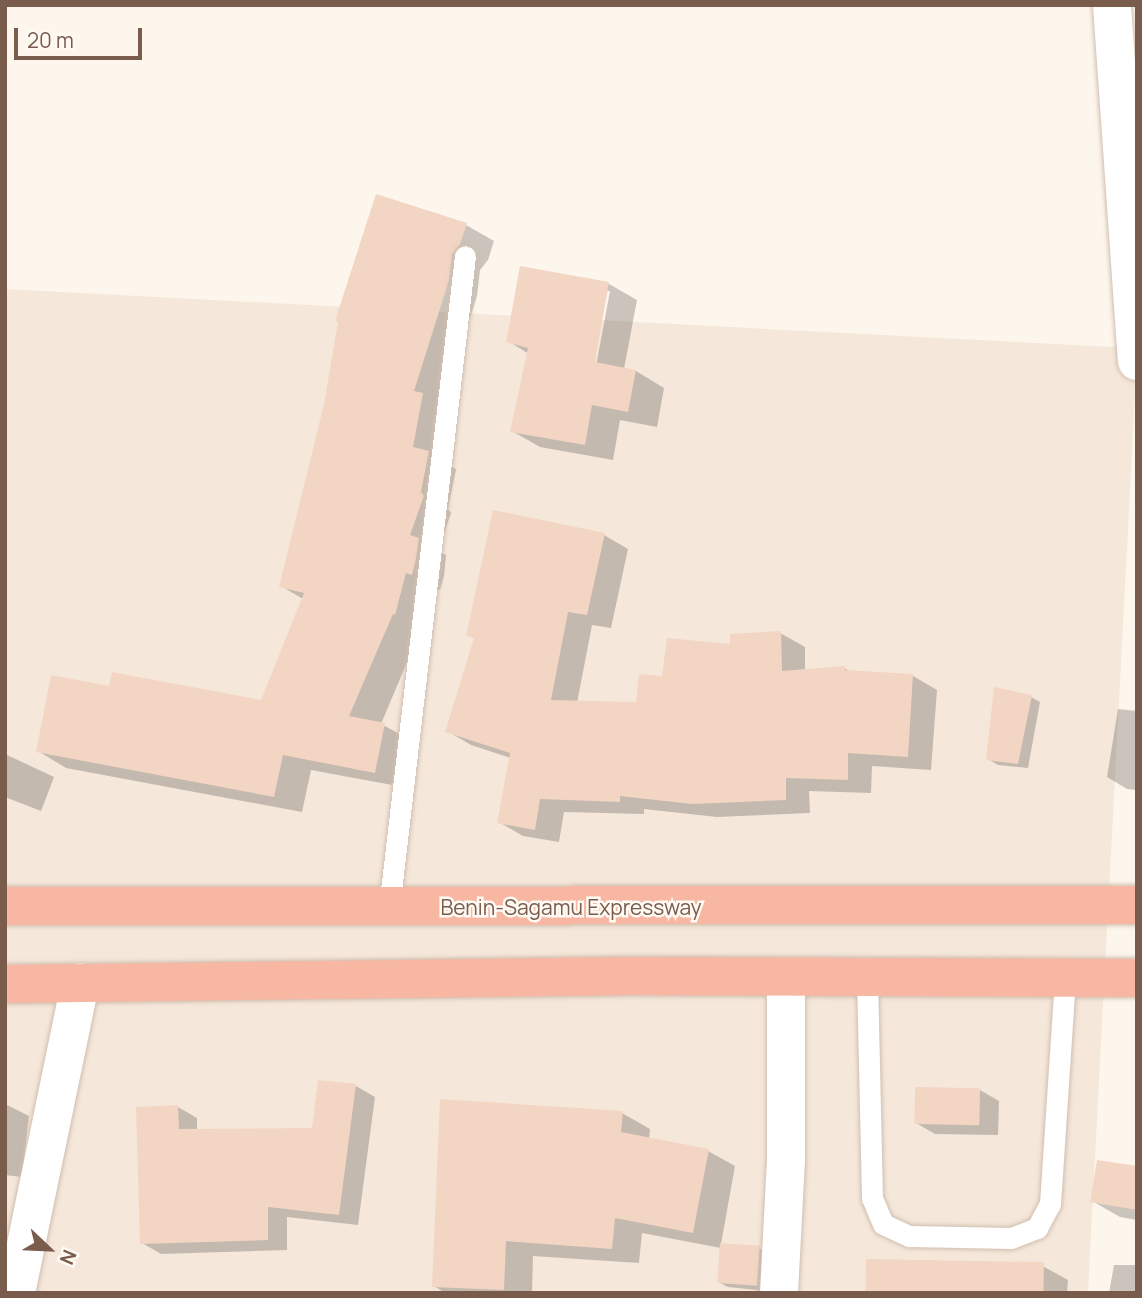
<!DOCTYPE html>
<html>
<head>
<meta charset="utf-8">
<style>
	body { margin:0 }
	#map { position:relative; width:1142px; height:1298px; overflow:hidden; background:#fdf6ec; font-family:Manrope,sans-serif }
	div>[style] { position:absolute }
	.residential>* { inset:0; background:#f5e8da; transform-origin:0 0 }
	.shadow>* { inset:0; background:#0003 }
	.building>* { inset:0; background:#f3d5c3; transform-origin:0 0 }
	.roads { filter:drop-shadow(0 0 2px #d1beb0) drop-shadow(0 0 2px #d1beb0) }
	.lane>* { height:21px; margin:-10.5px; padding:0 10.5px; transform-origin:10.5px; border-radius:10.5px; background:#fff }
	.street>* { height:38px; margin:-19px; padding:0 19px; transform-origin:19px; border-radius:19px; background:#fff }
	.highway>* { height:38px; margin:-19px; padding:0 19px; transform-origin:19px; border-radius:19px; background:#f7b7a3 }
	span { translate:-50% -50%; white-space:nowrap; text-align:center; line-height:1.15; -webkit-text-stroke:5px #fffaf3; paint-order:stroke }
	.street-label { font-size:21px; color:#7a5c4d }
	.frame { position:absolute; inset:0; border:7px solid #7a5c4d; pointer-events:none }
	.north { position:absolute; left:14px; top:1214px; width:70px; height:70px; -webkit-text-stroke:5px #fffaf3; paint-order:stroke; rotate:113deg; font-size:19px; font-weight:700; line-height:28px; text-align:center; color:#7a5c4d }
	.north::after { content:''; display:block; margin:auto; width:24px; height:32px; background:#7a5c4d; clip-path:polygon(50% 0,100% 100%,50% 72%,0 100%) }
	.scale { position:absolute; left:14px; top:28px; width:128px; height:32px; box-sizing:border-box; border:4px solid #7a5c4d; border-top:0; padding-left:9px; font-size:21px; line-height:24px; white-space:nowrap; color:#7a5c4d; -webkit-text-stroke:5px #fffaf3; paint-order:stroke }
</style>
</head>
<body>
<div id="map">
	<div class="residential">
		<i style="left:5px;top:289px;width:1134px;height:1004px;rotate:3deg"></i>
	</div>
	<div class="shadow">
		<i style="clip-path:polygon(466px 225px,494px 241px,488px 260px,480px 270px,477px 296px,442px 406px,441px 460px,456px 469px,448px 509px,451px 513px,438px 551px,446px 555px,444px 576px,440px 590px,434px 588px,421px 629px,381px 724px,413px 741px,403px 787px,311px 770px,302px 812px,66px 768px,38px 751px,110px 688px,262px 702px,303px 599px,281px 586px)"></i>
		<i style="clip-path:polygon(evenodd,521px 268px,609px 284px,637px 300px,624px 369px,636px 371px,664px 388px,657px 427px,620px 420px,613px 460px,540px 447px,512px 431px,529px 354px,508px 341px,521px 268px,606px 291px,610px 291px,595px 371px,591px 371px,606px 291px)"></i>
		<i style="clip-path:polygon(604px 535px,628px 549px,611px 628px,592px 625px,577px 703px,638px 704px,664px 678px,732px 646px,780px 633px,805px 647px,805px 671px,844px 668px,851px 672px,913px 676px,937px 690px,931px 770px,872px 766px,871px 793px,809px 791px,810px 813px,717px 817px,644px 809px,644px 814px,564px 812px,559px 842px,523px 836px,499px 822px,511px 758px,471px 745px,447px 731px,475px 639px,468px 635px)"></i>
		<i style="clip-path:polygon(1031px 697px,1040px 702px,1028px 768px,998px 765px,988px 759px)"></i>
		<i style="clip-path:polygon(1118px 709px,1137px 711px,1137px 790px,1127px 789px,1107px 777px)"></i>
		<i style="clip-path:polygon(5px 754px,54px 777px,41px 811px,5px 797px)"></i>
		<i style="clip-path:polygon(356px 1086px,375px 1097px,358px 1225px,287px 1217px,287px 1250px,161px 1254px,142px 1243px,178px 1107px,197px 1118px,197px 1130px,313px 1130px)"></i>
		<i style="clip-path:polygon(980px 1090px,999px 1101px,998px 1135px,935px 1134px,916px 1123px)"></i>
		<i style="clip-path:polygon(5px 1104px,29px 1116px,22px 1177px,5px 1175px)"></i>
		<i style="clip-path:polygon(622px 1113px,650px 1129px,649px 1139px,708px 1151px,735px 1166px,721px 1244px,759px 1248px,768px 1253px,766px 1291px,728px 1287px,718px 1282px,721px 1248px,642px 1233px,639px 1263px,533px 1256px,532px 1293px,445px 1293px,434px 1286px)"></i>
		<i style="clip-path:polygon(1137px 1168px,1137px 1220px,1120px 1217px,1092px 1201px)"></i>
		<i style="clip-path:polygon(1039px 1264px,1068px 1280px,1067px 1293px,867px 1293px)"></i>
		<i style="clip-path:polygon(1114px 1265px,1137px 1265px,1137px 1293px,1109px 1293px)"></i>
	</div>
	<div class="building">
		<i style="clip-path:polygon(376px 194px,467px 223px,460px 244px,452px 254px,449px 280px,414px 391px,423px 393px,413px 447px,429px 451px,421px 492px,424px 496px,410px 535px,419px 538px,416px 559px,412px 575px,406px 573px,395px 615px,393px 614px,349px 716px,385px 723px,375px 773px,283px 755px,274px 797px,36px 752px,51px 675px,109px 686px,112px 672px,261px 700px,304px 593px,279px 587px,324px 404px,338px 322px,335px 321px)"></i>
		<i style="clip-path:polygon(520px 266px,609px 282px,595px 362px,636px 370px,628px 412px,592px 405px,585px 445px,510px 432px,528px 348px,506px 342px)"></i>
		<i style="clip-path:polygon(493px 510px,605px 533px,587px 615px,568px 612px,551px 700px,636px 702px,639px 674px,662px 676px,667px 638px,730px 644px,730px 634px,781px 631px,782px 671px,845px 666px,845px 670px,913px 674px,908px 757px,848px 753px,848px 780px,786px 778px,786px 800px,692px 804px,620px 796px,620px 802px,540px 799px,535px 830px,497px 823px,510px 753px,445px 732px,474px 638px,466px 636px)"></i>
		<i style="clip-path:polygon(994px 687px,1032px 695px,1018px 764px,986px 760px)"></i>
		<i style="clip-path:polygon(318px 1080px,356px 1084px,339px 1215px,268px 1207px,268px 1240px,140px 1244px,136px 1107px,178px 1105px,179px 1129px,312px 1128px)"></i>
		<i style="left:915px;top:1087px;width:65px;height:37px;rotate:1deg"></i>
		<i style="clip-path:polygon(440px 1099px,623px 1111px,621px 1132px,709px 1149px,693px 1233px,615px 1218px,612px 1249px,506px 1241px,504px 1290px,432px 1287px)"></i>
		<i style="clip-path:polygon(1097px 1160px,1137px 1166px,1137px 1210px,1090px 1202px)"></i>
		<i style="left:720px;top:1243px;width:40px;height:40px;rotate:4deg"></i>
		<i style="left:866px;top:1259px;width:178px;height:34px;rotate:1deg"></i>
	</div>
	<div class="roads">
		<div class="lane">
			<i style="left:389px;top:908px;width:656px;rotate:-83.35deg"></i>
			<i style="left:867px;top:977px;width:221px;rotate:88.7deg"></i>
			<i style="left:872px;top:1198px;width:28px;rotate:67deg"></i>
			<i style="left:883px;top:1224px;width:29px;rotate:25deg"></i>
			<i style="left:909px;top:1236px;width:102px;rotate:1.1deg"></i>
			<i style="left:1011px;top:1238px;width:28px;rotate:-21deg"></i>
			<i style="left:1037px;top:1228px;width:27px;rotate:-62deg"></i>
			<i style="left:1050px;top:1204px;width:226px;rotate:-86.2deg"></i>
		</div>
		<div class="street">
			<i style="left:1112px;top:5px;width:357px;rotate:86deg"></i>
			<i style="left:16px;top:1293px;width:317px;rotate:-78.3deg"></i>
			<i style="left:779px;top:1293px;width:133px;rotate:-87deg"></i>
			<i style="left:786px;top:1160px;width:183px;rotate:-90deg"></i>
		</div>
		<div class="highway">
			<i style="left:5px;top:906px;width:1132px;rotate:-0.05deg"></i>
			<i style="left:5px;top:984px;width:625px;rotate:-0.73deg"></i>
			<i style="left:630px;top:976px;width:507px;rotate:0.23deg"></i>
		</div>
	</div>
	<div class="street-label">
		<span style="left:571px;top:907px">Benin-Sagamu Expressway</span>
	</div>
	<div class="frame"></div>
	<div class="north">N</div>
	<div class="scale">20 m</div>
</div>
</body>
</html>
